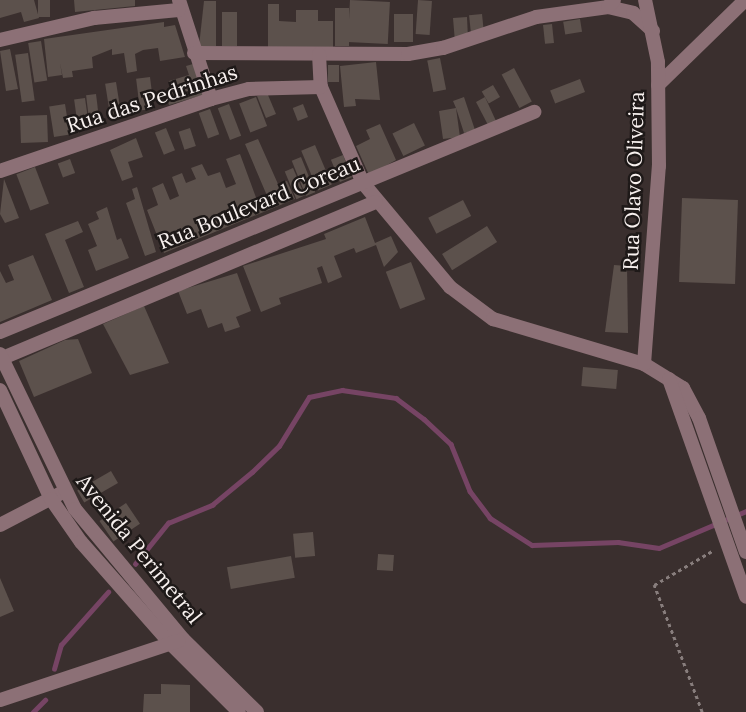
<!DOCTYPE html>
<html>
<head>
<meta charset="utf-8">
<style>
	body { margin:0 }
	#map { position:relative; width:746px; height:712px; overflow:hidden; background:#3a2f2e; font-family:Lora,serif }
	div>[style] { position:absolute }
	.stream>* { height:4.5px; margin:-2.25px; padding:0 2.25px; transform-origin:2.25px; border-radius:2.25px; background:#764464 }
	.building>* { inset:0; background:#5c514c; transform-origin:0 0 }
	.path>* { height:2.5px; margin-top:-1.25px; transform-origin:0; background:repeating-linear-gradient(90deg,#887e7d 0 3.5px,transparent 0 7px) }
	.minor>* { height:14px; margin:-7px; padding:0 7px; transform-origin:7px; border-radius:7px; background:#8c7076 }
	.tertiary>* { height:14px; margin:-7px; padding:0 7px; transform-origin:7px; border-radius:7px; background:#8c7076 }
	span { translate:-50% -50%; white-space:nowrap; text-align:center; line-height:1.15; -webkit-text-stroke:5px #1e1918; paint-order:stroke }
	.street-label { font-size:21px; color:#f8f1ef }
</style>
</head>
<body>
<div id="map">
	<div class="stream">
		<i style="left:135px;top:564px;width:53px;rotate:-51.2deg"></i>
		<i style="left:168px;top:523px;width:48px;rotate:-22.2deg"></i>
		<i style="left:212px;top:505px;width:52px;rotate:-39.5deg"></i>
		<i style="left:252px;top:472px;width:37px;rotate:-44deg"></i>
		<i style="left:279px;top:446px;width:57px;rotate:-58.5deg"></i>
		<i style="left:309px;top:397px;width:34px;rotate:-12deg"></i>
		<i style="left:342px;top:390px;width:55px;rotate:8.4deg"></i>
		<i style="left:396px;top:398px;width:35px;rotate:37deg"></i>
		<i style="left:424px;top:419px;width:37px;rotate:43deg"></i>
		<i style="left:451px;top:444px;width:51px;rotate:68deg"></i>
		<i style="left:470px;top:491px;width:34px;rotate:53deg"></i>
		<i style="left:490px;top:518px;width:50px;rotate:32.7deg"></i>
		<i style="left:532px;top:545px;width:86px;rotate:-2deg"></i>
		<i style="left:618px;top:542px;width:41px;rotate:8.3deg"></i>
		<i style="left:659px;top:548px;width:95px;rotate:-23deg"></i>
		<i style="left:54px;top:669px;width:25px;rotate:-74deg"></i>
		<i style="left:61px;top:645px;width:71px;rotate:-48.4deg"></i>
		<i style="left:33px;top:712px;width:17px;rotate:-45deg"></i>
	</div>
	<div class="building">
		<i style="clip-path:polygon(0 0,34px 0,39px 18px,24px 22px,21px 12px,0 18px)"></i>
		<i style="left:38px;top:0;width:12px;height:17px"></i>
		<i style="clip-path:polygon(74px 0,135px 0,135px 6px,75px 12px)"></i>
		<i style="left:350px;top:0;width:40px;height:42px;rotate:3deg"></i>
		<i style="left:418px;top:0;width:14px;height:34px;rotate:4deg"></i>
		<i style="clip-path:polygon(204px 1px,216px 1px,216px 46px,199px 46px)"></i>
		<i style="clip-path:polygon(268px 4px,279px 4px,279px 21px,296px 22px,296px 10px,318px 10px,318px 21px,333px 21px,333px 47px,268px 47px)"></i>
		<i style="left:335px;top:8px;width:14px;height:38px"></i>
		<i style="left:222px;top:12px;width:15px;height:34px"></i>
		<i style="left:394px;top:14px;width:19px;height:28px"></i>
		<i style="left:482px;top:14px;width:20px;height:13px;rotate:84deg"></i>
		<i style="clip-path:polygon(467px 17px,468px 39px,455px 42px,453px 18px)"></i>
		<i style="left:580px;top:19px;width:13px;height:17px;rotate:81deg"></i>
		<i style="clip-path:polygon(164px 22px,164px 27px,175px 25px,185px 57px,160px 61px,158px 48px,143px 50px,135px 54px,137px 71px,127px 73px,124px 53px,112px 55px,112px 49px,92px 57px,93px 68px,72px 71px,73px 77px,63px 78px,60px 63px,62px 75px,48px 77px,44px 39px)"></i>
		<i style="left:552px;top:24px;width:19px;height:9px;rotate:84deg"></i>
		<i style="left:41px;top:41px;width:40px;height:13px;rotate:81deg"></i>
		<i style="clip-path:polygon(10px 49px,18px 89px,6px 91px,0 51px)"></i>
		<i style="left:28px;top:53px;width:48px;height:13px;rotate:82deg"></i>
		<i style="left:440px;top:58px;width:32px;height:13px;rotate:79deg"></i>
		<i style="clip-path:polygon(376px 62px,380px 100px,355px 99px,356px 106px,344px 107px,340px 66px)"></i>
		<i style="clip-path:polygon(193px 64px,203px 95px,169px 105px,165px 91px,172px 89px,169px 81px,189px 75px,186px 66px)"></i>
		<i style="left:328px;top:65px;width:11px;height:17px"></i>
		<i style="left:514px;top:68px;width:38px;height:14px;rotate:62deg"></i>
		<i style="left:150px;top:77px;width:32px;height:14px;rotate:83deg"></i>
		<i style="left:580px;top:79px;width:14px;height:32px;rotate:69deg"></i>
		<i style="left:116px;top:82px;width:32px;height:11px;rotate:81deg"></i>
		<i style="left:493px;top:85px;width:14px;height:13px;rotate:60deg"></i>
		<i style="left:96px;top:94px;width:31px;height:10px;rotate:83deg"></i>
		<i style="clip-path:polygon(268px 95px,276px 114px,266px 118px,257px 96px)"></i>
		<i style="left:256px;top:97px;width:31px;height:18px;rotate:69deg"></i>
		<i style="clip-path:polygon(464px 97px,475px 130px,464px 133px,456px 108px,460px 137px,443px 139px,439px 111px,456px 108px,453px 101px)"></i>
		<i style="clip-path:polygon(485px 97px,496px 121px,488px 125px,476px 102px)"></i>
		<i style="left:85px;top:98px;width:29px;height:11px;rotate:82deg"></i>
		<i style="left:65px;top:104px;width:31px;height:16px;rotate:81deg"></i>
		<i style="left:229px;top:104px;width:34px;height:12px;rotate:69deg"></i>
		<i style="left:303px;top:104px;width:14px;height:11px;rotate:69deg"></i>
		<i style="left:210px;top:109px;width:27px;height:12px;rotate:70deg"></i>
		<i style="left:47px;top:115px;width:27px;height:27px;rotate:88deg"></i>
		<i style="left:414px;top:123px;width:25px;height:24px;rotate:64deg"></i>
		<i style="clip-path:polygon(380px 124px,396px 160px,369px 175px,356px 146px,370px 139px,366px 130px)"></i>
		<i style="left:166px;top:128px;width:24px;height:12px;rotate:68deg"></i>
		<i style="left:190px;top:128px;width:19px;height:12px;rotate:72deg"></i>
		<i style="clip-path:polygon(136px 138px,143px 157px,128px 162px,133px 177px,122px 181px,110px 150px)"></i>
		<i style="clip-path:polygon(258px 139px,278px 184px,287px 181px,295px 199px,164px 253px,147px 210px,158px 205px,152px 188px,163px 183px,170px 200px,179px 196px,172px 177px,182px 173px,186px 183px,196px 179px,191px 168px,202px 164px,208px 176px,220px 172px,226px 188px,236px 184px,226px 159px,240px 154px,258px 203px,268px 198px,245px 144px)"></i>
		<i style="left:315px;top:145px;width:43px;height:15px;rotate:67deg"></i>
		<i style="left:343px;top:155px;width:24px;height:13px;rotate:68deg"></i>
		<i style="left:301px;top:157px;width:38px;height:10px;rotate:68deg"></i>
		<i style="left:70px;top:159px;width:15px;height:13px;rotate:70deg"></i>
		<i style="left:35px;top:167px;width:39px;height:20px;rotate:69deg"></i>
		<i style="left:293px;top:168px;width:30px;height:9px;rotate:67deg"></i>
		<i style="clip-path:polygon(4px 179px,19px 218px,5px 223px,0 214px)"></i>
		<i style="clip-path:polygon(137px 187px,156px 252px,145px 256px,126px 203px,135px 199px,132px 189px)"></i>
		<i style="left:682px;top:198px;width:56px;height:84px;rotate:2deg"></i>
		<i style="left:463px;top:200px;width:18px;height:39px;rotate:63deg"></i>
		<i style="clip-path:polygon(107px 207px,117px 240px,121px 238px,129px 258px,96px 271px,88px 250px,97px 246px,88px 224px,99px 219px,96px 212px)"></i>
		<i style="clip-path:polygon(365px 217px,375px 243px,391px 236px,398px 252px,384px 267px,376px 245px,356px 253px,354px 248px,334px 256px,342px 277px,328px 283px,322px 266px,317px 268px,322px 283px,279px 298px,281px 304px,261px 312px,243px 266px,326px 239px,324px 234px)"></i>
		<i style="clip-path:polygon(78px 221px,83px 232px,65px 240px,84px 287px,69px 293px,45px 234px)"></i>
		<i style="left:487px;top:226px;width:19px;height:53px;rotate:58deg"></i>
		<i style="clip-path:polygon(33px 255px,52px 300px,0 322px,0 271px,6px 283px,14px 280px,8px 265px)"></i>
		<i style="left:411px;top:262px;width:40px;height:27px;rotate:69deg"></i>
		<i style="clip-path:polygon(614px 265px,627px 266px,628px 333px,605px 332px)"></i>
		<i style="clip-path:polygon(237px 273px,251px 311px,236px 317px,240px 327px,225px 332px,222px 323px,208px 328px,201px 309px,187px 314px,178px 291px)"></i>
		<i style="clip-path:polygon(144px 306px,169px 363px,130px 375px,103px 324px)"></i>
		<i style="clip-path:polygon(78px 339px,92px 373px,34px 397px,19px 361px,65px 340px)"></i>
		<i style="left:583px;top:367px;width:35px;height:19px;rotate:5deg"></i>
		<i style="left:111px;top:471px;width:14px;height:39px;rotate:60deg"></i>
		<i style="left:126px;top:503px;width:25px;height:32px;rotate:56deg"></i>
		<i style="left:313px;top:532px;width:24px;height:20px;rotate:85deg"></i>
		<i style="left:378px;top:554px;width:16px;height:16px;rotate:4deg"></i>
		<i style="left:291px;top:556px;width:22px;height:65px;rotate:80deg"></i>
		<i style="clip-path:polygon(0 578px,14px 611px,0 617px)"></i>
		<i style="clip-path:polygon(161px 684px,190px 685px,190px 712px,143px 712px,144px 694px,161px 694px)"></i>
	</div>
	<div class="path">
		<i style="left:702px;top:712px;width:136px;rotate:-110.7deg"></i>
		<i style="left:654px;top:585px;width:69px;rotate:-30.3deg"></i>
	</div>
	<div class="minor">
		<i style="left:179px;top:0;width:104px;rotate:72.1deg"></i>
		<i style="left:608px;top:7px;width:26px;rotate:13deg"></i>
		<i style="left:633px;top:13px;width:27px;rotate:42deg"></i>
		<i style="left:0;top:40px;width:97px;rotate:-13.2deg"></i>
		<i style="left:94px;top:18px;width:85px;rotate:-5.4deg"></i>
		<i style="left:194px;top:53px;width:214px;rotate:0.3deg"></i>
		<i style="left:408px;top:54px;width:36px;rotate:-10deg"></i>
		<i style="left:443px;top:48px;width:98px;rotate:-18.4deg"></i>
		<i style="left:536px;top:17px;width:73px;rotate:-7.9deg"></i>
		<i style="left:608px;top:7px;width:9px;rotate:-49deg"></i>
		<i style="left:319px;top:54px;width:33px;rotate:87deg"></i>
		<i style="left:321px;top:87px;width:105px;rotate:66.4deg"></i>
		<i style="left:363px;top:183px;width:136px;rotate:50.1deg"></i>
		<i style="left:450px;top:287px;width:54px;rotate:36.7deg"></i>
		<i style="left:493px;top:319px;width:158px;rotate:16.6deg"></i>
		<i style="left:644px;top:364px;width:46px;rotate:31.6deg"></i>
		<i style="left:683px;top:388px;width:34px;rotate:62deg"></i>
		<i style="left:699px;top:418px;width:142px;rotate:70.7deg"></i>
		<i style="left:658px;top:85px;width:122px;rotate:-44.3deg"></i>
		<i style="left:0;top:171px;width:223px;rotate:-18.8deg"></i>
		<i style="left:211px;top:99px;width:39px;rotate:-15deg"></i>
		<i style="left:249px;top:89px;width:72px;rotate:-1.6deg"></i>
		<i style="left:0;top:332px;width:578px;rotate:-22.39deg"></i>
		<i style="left:0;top:359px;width:407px;rotate:-22.7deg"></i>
		<i style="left:644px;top:364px;width:199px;rotate:-85.7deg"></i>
		<i style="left:659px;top:166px;width:104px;rotate:-90.6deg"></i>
		<i style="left:658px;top:62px;width:63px;rotate:-101.8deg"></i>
		<i style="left:669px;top:379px;width:231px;rotate:70.5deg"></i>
		<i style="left:0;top:525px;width:71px;rotate:-27.6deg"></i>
	</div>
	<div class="tertiary">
		<i style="left:0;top:354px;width:172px;rotate:64.2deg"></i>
		<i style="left:75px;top:509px;width:169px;rotate:50.3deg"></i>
		<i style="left:183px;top:639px;width:104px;rotate:44.6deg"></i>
		<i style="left:0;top:390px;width:120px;rotate:64.9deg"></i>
		<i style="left:51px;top:499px;width:52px;rotate:55.1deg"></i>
		<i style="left:81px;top:542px;width:136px;rotate:48.6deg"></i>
		<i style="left:171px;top:644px;width:96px;rotate:45deg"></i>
		<i style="left:0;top:700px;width:188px;rotate:-18.3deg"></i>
	</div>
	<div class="street-label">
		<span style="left:152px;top:99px;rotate:-18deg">Rua das Pedrinhas</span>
		<span style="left:634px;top:181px;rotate:-88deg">Rua Olavo Oliveira</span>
		<span style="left:259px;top:203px;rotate:-22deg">Rua Boulevard Coreau</span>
		<span style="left:139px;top:549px;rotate:51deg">Avenida Perimetral</span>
	</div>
</div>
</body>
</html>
